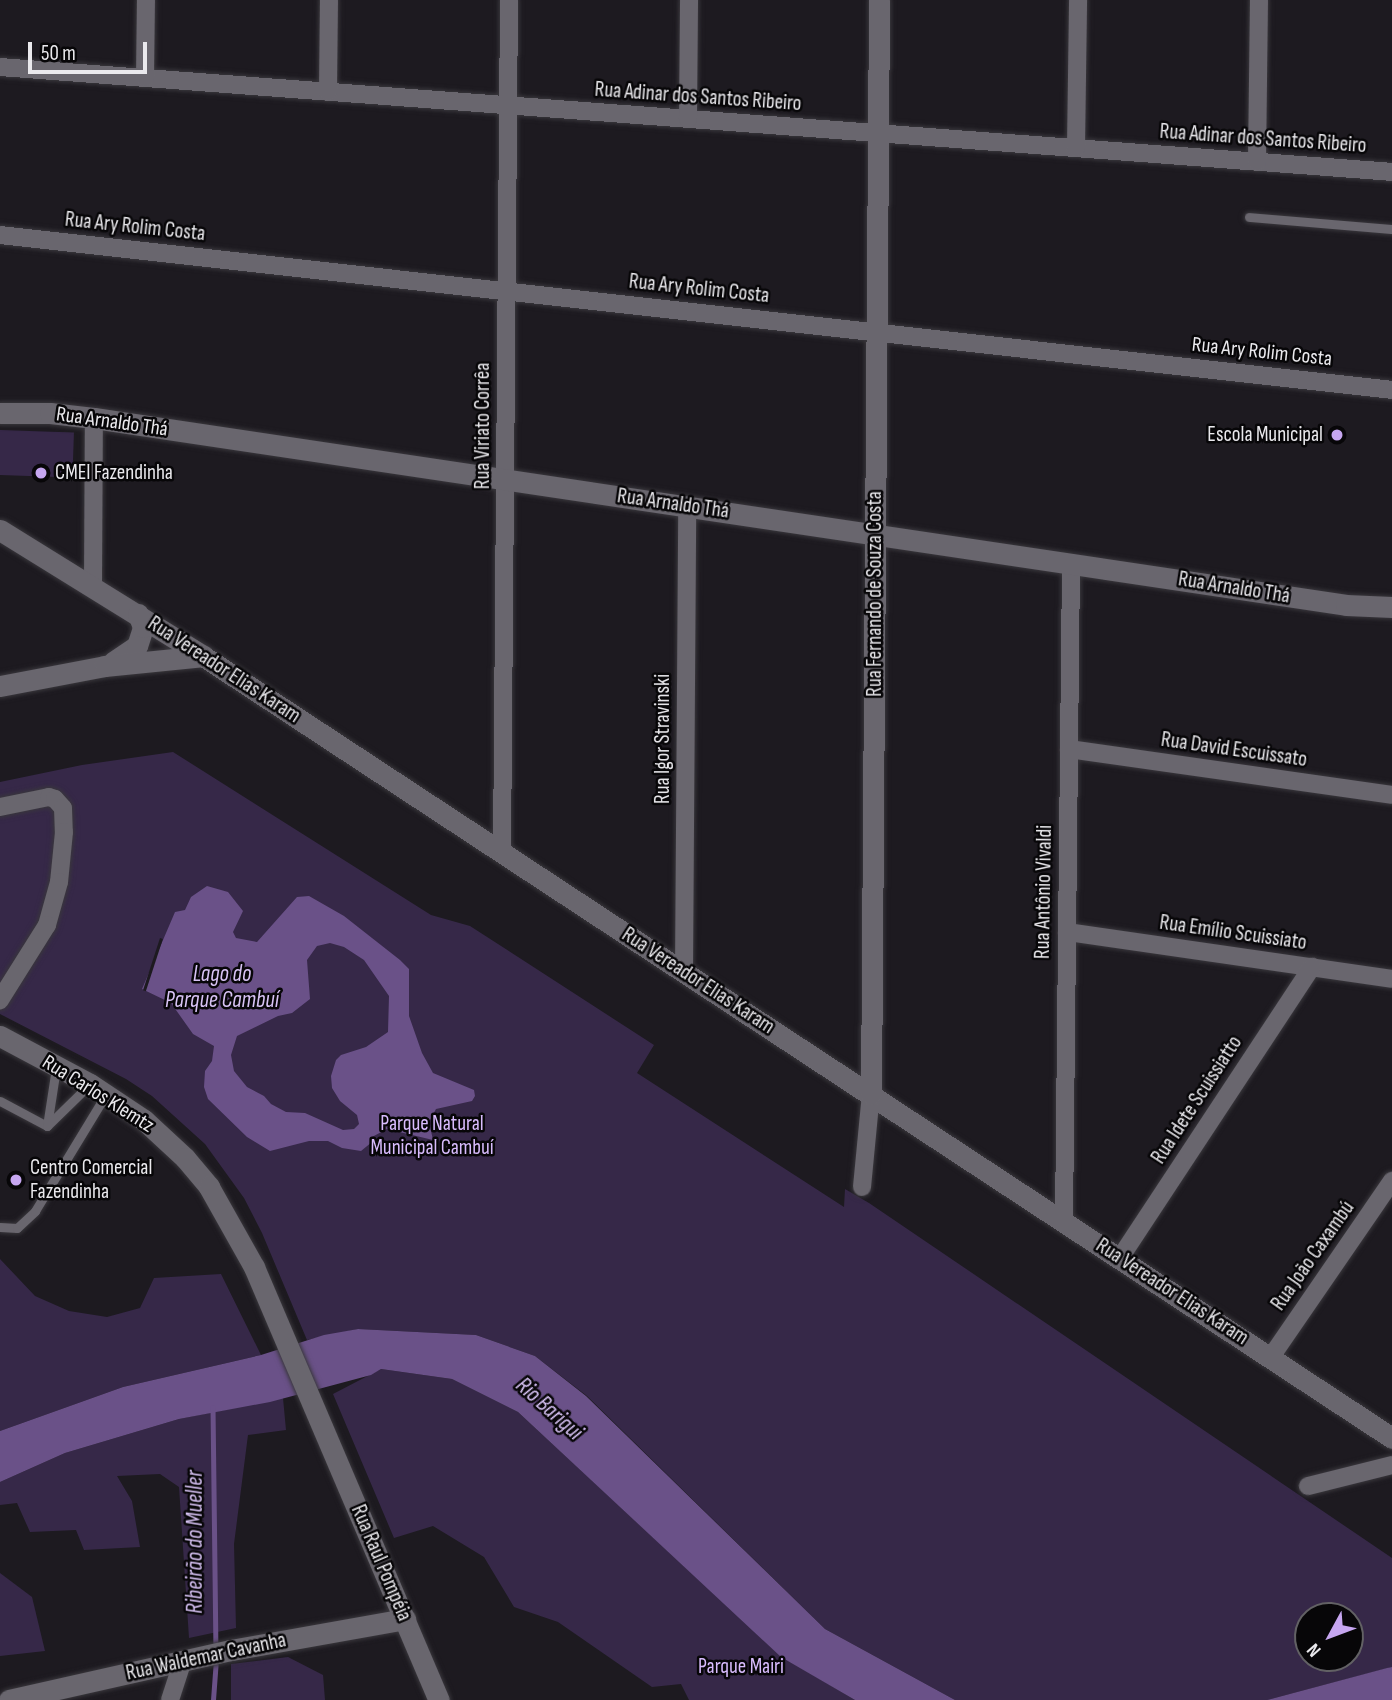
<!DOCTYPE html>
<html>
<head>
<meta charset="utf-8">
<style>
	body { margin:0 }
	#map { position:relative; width:1392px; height:1700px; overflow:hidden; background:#1d1a20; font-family:"Sofia Sans Condensed",sans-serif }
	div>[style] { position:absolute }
	.green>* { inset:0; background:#362848; transform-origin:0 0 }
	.water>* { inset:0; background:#6a5188 }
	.pier>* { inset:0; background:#1d1a20; transform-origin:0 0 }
	.stream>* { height:4.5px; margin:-2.25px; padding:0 2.25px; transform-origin:2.25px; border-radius:2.25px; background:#6a5188 }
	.roads { filter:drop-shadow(0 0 2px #39373c) drop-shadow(0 0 2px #39373c) }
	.lane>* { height:9px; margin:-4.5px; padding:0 4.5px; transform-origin:4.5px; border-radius:4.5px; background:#69666e }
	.street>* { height:18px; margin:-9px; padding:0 9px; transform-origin:9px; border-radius:9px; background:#69666e }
	.secondary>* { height:21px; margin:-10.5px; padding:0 10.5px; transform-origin:10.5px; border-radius:10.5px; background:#69666e }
	.dots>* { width:19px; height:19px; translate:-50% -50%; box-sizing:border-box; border:4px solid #070608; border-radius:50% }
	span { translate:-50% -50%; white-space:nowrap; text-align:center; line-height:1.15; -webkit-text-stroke:5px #070608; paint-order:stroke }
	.street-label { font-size:21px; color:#eae9ed }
	.poi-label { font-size:21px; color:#eae9ed }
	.right { translate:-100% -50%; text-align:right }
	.left { translate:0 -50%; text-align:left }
	.park-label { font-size:21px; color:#d9bcfe }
	.water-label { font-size:23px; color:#d8c3f5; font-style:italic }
	.north { position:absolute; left:1294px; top:1602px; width:70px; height:70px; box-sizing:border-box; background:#070608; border:2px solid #626164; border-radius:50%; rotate:229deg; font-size:19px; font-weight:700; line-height:28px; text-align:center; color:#eae9ed }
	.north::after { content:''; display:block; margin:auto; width:24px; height:32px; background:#c6a6f0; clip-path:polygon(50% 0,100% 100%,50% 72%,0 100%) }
	.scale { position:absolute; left:28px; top:42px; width:119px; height:32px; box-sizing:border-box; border:4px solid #eae9ed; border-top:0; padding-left:9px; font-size:21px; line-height:24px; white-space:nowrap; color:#eae9ed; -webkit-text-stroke:5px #070608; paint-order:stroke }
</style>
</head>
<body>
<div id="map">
	<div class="green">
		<i style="left:0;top:430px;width:74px;height:45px;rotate:2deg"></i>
		<i style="clip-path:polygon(evenodd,173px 752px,431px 915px,470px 926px,654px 1045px,637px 1073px,844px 1207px,845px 1189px,869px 1203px,1392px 1558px,1392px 1667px,1267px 1700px,955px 1700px,825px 1629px,587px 1396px,535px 1356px,476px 1335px,358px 1329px,307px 1340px,262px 1233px,244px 1198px,205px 1144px,152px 1096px,126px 1079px,0 1014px,0 782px,82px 765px,173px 752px,1308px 1616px,1350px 1616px,1350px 1658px,1308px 1658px,1308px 1616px)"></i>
		<i style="clip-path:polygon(0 1259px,35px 1296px,69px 1311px,107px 1317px,140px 1308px,154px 1278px,221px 1274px,261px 1355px,123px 1387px,0 1431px)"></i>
		<i style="clip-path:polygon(381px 1369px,452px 1379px,518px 1412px,781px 1656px,855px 1700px,689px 1700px,681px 1684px,652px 1687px,558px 1622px,514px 1607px,484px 1557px,433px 1526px,394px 1538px,333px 1394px)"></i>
		<i style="clip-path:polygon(283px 1398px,286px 1430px,248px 1435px,234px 1544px,236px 1628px,189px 1638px,179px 1487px,160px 1474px,117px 1476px,132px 1501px,140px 1547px,84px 1550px,76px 1530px,30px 1532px,17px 1503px,0 1505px,0 1482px,65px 1453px,179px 1419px)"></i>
		<i style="clip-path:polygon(0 1573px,32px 1597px,45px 1651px,0 1656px)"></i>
		<i style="clip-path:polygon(288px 1657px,323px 1675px,325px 1700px,231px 1700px,231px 1664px)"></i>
	</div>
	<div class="water">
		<i style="clip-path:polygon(evenodd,207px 886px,228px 892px,243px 911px,233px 932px,236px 938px,257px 942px,297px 897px,309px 896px,344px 916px,400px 960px,409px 969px,409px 1016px,422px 1053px,433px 1073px,474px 1090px,475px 1096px,472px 1101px,436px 1109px,429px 1122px,433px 1140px,387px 1129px,372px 1137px,372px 1142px,361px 1151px,342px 1148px,328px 1141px,309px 1141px,270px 1151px,247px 1137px,208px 1099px,204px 1087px,205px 1071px,212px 1061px,214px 1046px,193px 1034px,171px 1003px,142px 989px,175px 912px,185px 910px,191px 897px,207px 886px,330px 943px,344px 947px,364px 960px,389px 996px,388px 1032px,366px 1047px,341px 1055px,336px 1060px,331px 1076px,332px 1088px,340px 1101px,357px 1115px,359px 1124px,354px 1129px,343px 1130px,305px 1113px,286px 1112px,271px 1104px,264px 1096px,247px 1087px,234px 1071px,231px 1055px,237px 1036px,278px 1016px,292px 1013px,310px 999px,307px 960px,317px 946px,330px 943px)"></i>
		<i style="clip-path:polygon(358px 1329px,476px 1335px,535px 1356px,586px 1396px,825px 1629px,955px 1700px,855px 1700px,781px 1657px,518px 1412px,452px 1379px,381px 1369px,371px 1375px,270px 1402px,179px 1419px,65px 1453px,0 1482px,0 1431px,123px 1387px,261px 1355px,324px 1335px)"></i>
		<i style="clip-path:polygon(1392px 1667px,1392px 1700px,1267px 1700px,1387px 1668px)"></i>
	</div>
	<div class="pier">
		<i style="left:160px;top:938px;width:3px;height:55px;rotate:18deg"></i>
	</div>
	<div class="stream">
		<i style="left:213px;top:1407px;width:240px;rotate:89.3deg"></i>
		<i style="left:213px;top:1700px;width:41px;rotate:-85.8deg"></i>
	</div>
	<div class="roads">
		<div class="lane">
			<i style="left:1249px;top:217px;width:144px;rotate:4.8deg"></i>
			<i style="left:0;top:1101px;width:53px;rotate:28deg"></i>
			<i style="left:47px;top:1126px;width:59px;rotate:-81.2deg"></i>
			<i style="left:47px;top:1126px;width:60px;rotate:-44.3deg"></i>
			<i style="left:0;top:1227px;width:17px;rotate:3deg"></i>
			<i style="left:17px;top:1228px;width:25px;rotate:-43deg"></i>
			<i style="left:35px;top:1211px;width:135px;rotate:-58.7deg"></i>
		</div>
		<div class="street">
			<i style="left:0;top:67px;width:1396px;rotate:4.31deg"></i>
			<i style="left:145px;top:78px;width:78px;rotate:-89.3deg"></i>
			<i style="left:328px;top:92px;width:92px;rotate:-89.4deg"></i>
			<i style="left:688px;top:119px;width:119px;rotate:-89.5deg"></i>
			<i style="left:1076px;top:148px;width:148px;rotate:-89.2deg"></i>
			<i style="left:1257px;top:162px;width:162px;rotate:-89.3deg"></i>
			<i style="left:0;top:235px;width:1401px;rotate:6.35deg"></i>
			<i style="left:93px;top:585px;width:167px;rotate:-89.7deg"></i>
			<i style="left:1069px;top:749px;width:326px;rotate:8.1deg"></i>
			<i style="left:0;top:807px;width:50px;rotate:-11.5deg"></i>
			<i style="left:49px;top:797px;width:6px;rotate:18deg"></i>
			<i style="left:55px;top:799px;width:12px;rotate:48deg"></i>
			<i style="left:63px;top:808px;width:24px;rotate:88deg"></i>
			<i style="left:64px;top:832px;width:50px;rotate:95.7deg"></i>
			<i style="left:59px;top:882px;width:45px;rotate:105.6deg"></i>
			<i style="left:47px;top:925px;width:89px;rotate:122.1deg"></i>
			<i style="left:502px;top:852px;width:852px;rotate:-89.53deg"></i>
			<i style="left:1067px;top:932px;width:328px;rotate:8.2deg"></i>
			<i style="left:684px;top:972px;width:466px;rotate:-89.6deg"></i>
			<i style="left:862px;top:1187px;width:93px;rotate:-84.5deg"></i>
			<i style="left:1064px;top:1221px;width:658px;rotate:-89.39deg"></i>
			<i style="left:1120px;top:1258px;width:349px;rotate:-56.6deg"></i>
			<i style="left:1271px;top:1357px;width:214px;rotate:-55.5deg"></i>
			<i style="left:1308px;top:1486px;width:87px;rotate:-14deg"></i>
			<i style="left:170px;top:1700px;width:42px;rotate:-72deg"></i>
		</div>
		<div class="secondary">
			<i style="left:0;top:413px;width:50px"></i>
			<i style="left:50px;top:413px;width:44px;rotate:6.5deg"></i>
			<i style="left:94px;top:418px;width:1266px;rotate:8.49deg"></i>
			<i style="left:1346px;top:605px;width:46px;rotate:2.5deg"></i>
			<i style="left:0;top:530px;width:239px;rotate:31.8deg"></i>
			<i style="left:203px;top:656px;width:1423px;rotate:33.33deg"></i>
			<i style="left:113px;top:662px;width:29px;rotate:-34deg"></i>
			<i style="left:137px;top:646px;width:20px;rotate:-72deg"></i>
			<i style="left:143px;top:627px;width:14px;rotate:-111deg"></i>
			<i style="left:0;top:686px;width:107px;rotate:-10.8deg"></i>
			<i style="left:105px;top:666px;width:99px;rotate:-5.8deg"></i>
			<i style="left:0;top:1036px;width:102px;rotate:28.1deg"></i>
			<i style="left:90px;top:1084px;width:65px;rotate:33.7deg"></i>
			<i style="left:144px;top:1120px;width:56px;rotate:42.8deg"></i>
			<i style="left:185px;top:1158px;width:38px;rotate:50deg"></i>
			<i style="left:209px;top:1187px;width:92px;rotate:60.6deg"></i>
			<i style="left:254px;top:1267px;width:471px;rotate:66.9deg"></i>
			<i style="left:871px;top:1094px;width:1094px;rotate:-89.58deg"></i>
			<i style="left:9px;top:1700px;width:228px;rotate:-12.7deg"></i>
			<i style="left:231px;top:1650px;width:177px;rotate:-10.1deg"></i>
		</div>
	</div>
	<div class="dots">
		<i style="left:1337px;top:435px;background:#c6a6f0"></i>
		<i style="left:41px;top:473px;background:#c6a6f0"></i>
		<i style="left:16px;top:1180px;background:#c6a6f0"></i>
	</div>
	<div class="street-label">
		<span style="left:698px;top:97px;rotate:4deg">Rua Adinar dos Santos Ribeiro</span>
		<span style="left:1263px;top:139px;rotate:4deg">Rua Adinar dos Santos Ribeiro</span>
		<span style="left:135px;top:227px;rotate:6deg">Rua Ary Rolim Costa</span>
		<span style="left:699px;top:289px;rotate:6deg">Rua Ary Rolim Costa</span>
		<span style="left:1262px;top:352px;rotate:6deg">Rua Ary Rolim Costa</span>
		<span style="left:112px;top:422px;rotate:8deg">Rua Arnaldo Thá</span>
		<span style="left:483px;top:426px;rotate:-90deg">Rua Viriato Corrêa</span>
		<span style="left:673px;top:504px;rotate:8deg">Rua Arnaldo Thá</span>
		<span style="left:1234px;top:588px;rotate:9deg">Rua Arnaldo Thá</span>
		<span style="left:875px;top:594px;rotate:-90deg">Rua Fernando de Souza Costa</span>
		<span style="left:224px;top:670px;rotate:33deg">Rua Vereador Elias Karam</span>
		<span style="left:663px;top:739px;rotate:-90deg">Rua Igor Stravinski</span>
		<span style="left:1234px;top:750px;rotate:8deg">Rua David Escuissato</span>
		<span style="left:1044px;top:892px;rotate:-89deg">Rua Antônio Vivaldi</span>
		<span style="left:1233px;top:933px;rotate:8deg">Rua Emílio Scuissiato</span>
		<span style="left:698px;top:981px;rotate:33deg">Rua Vereador Elias Karam</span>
		<span style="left:98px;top:1094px;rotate:32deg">Rua Carlos Klemtz</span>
		<span style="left:1197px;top:1100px;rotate:-57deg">Rua Idete Scuissiatto</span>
		<span style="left:1313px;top:1256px;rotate:-55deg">Rua João Caxambú</span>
		<span style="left:1172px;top:1292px;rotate:33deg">Rua Vereador Elias Karam</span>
		<span style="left:381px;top:1563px;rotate:67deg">Rua Raul Pompéia</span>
		<span style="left:206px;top:1657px;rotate:-12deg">Rua Waldemar Cavanha</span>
	</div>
	<div class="poi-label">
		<span class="right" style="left:1323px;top:435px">Escola Municipal</span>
		<span class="left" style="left:55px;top:473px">CMEI Fazendinha</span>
		<span class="left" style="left:30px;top:1180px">Centro Comercial<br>Fazendinha</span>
	</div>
	<div class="park-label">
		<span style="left:432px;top:1136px">Parque Natural<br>Municipal Cambuí</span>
		<span style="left:741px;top:1667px">Parque Mairi</span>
	</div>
	<div class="water-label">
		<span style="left:222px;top:987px">Lago do<br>Parque Cambuí</span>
		<span style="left:549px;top:1409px;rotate:42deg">Rio Barigui</span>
		<span style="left:195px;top:1542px;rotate:-90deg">Ribeirão do Mueller</span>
	</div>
	<div class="north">N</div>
	<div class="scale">50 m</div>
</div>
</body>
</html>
